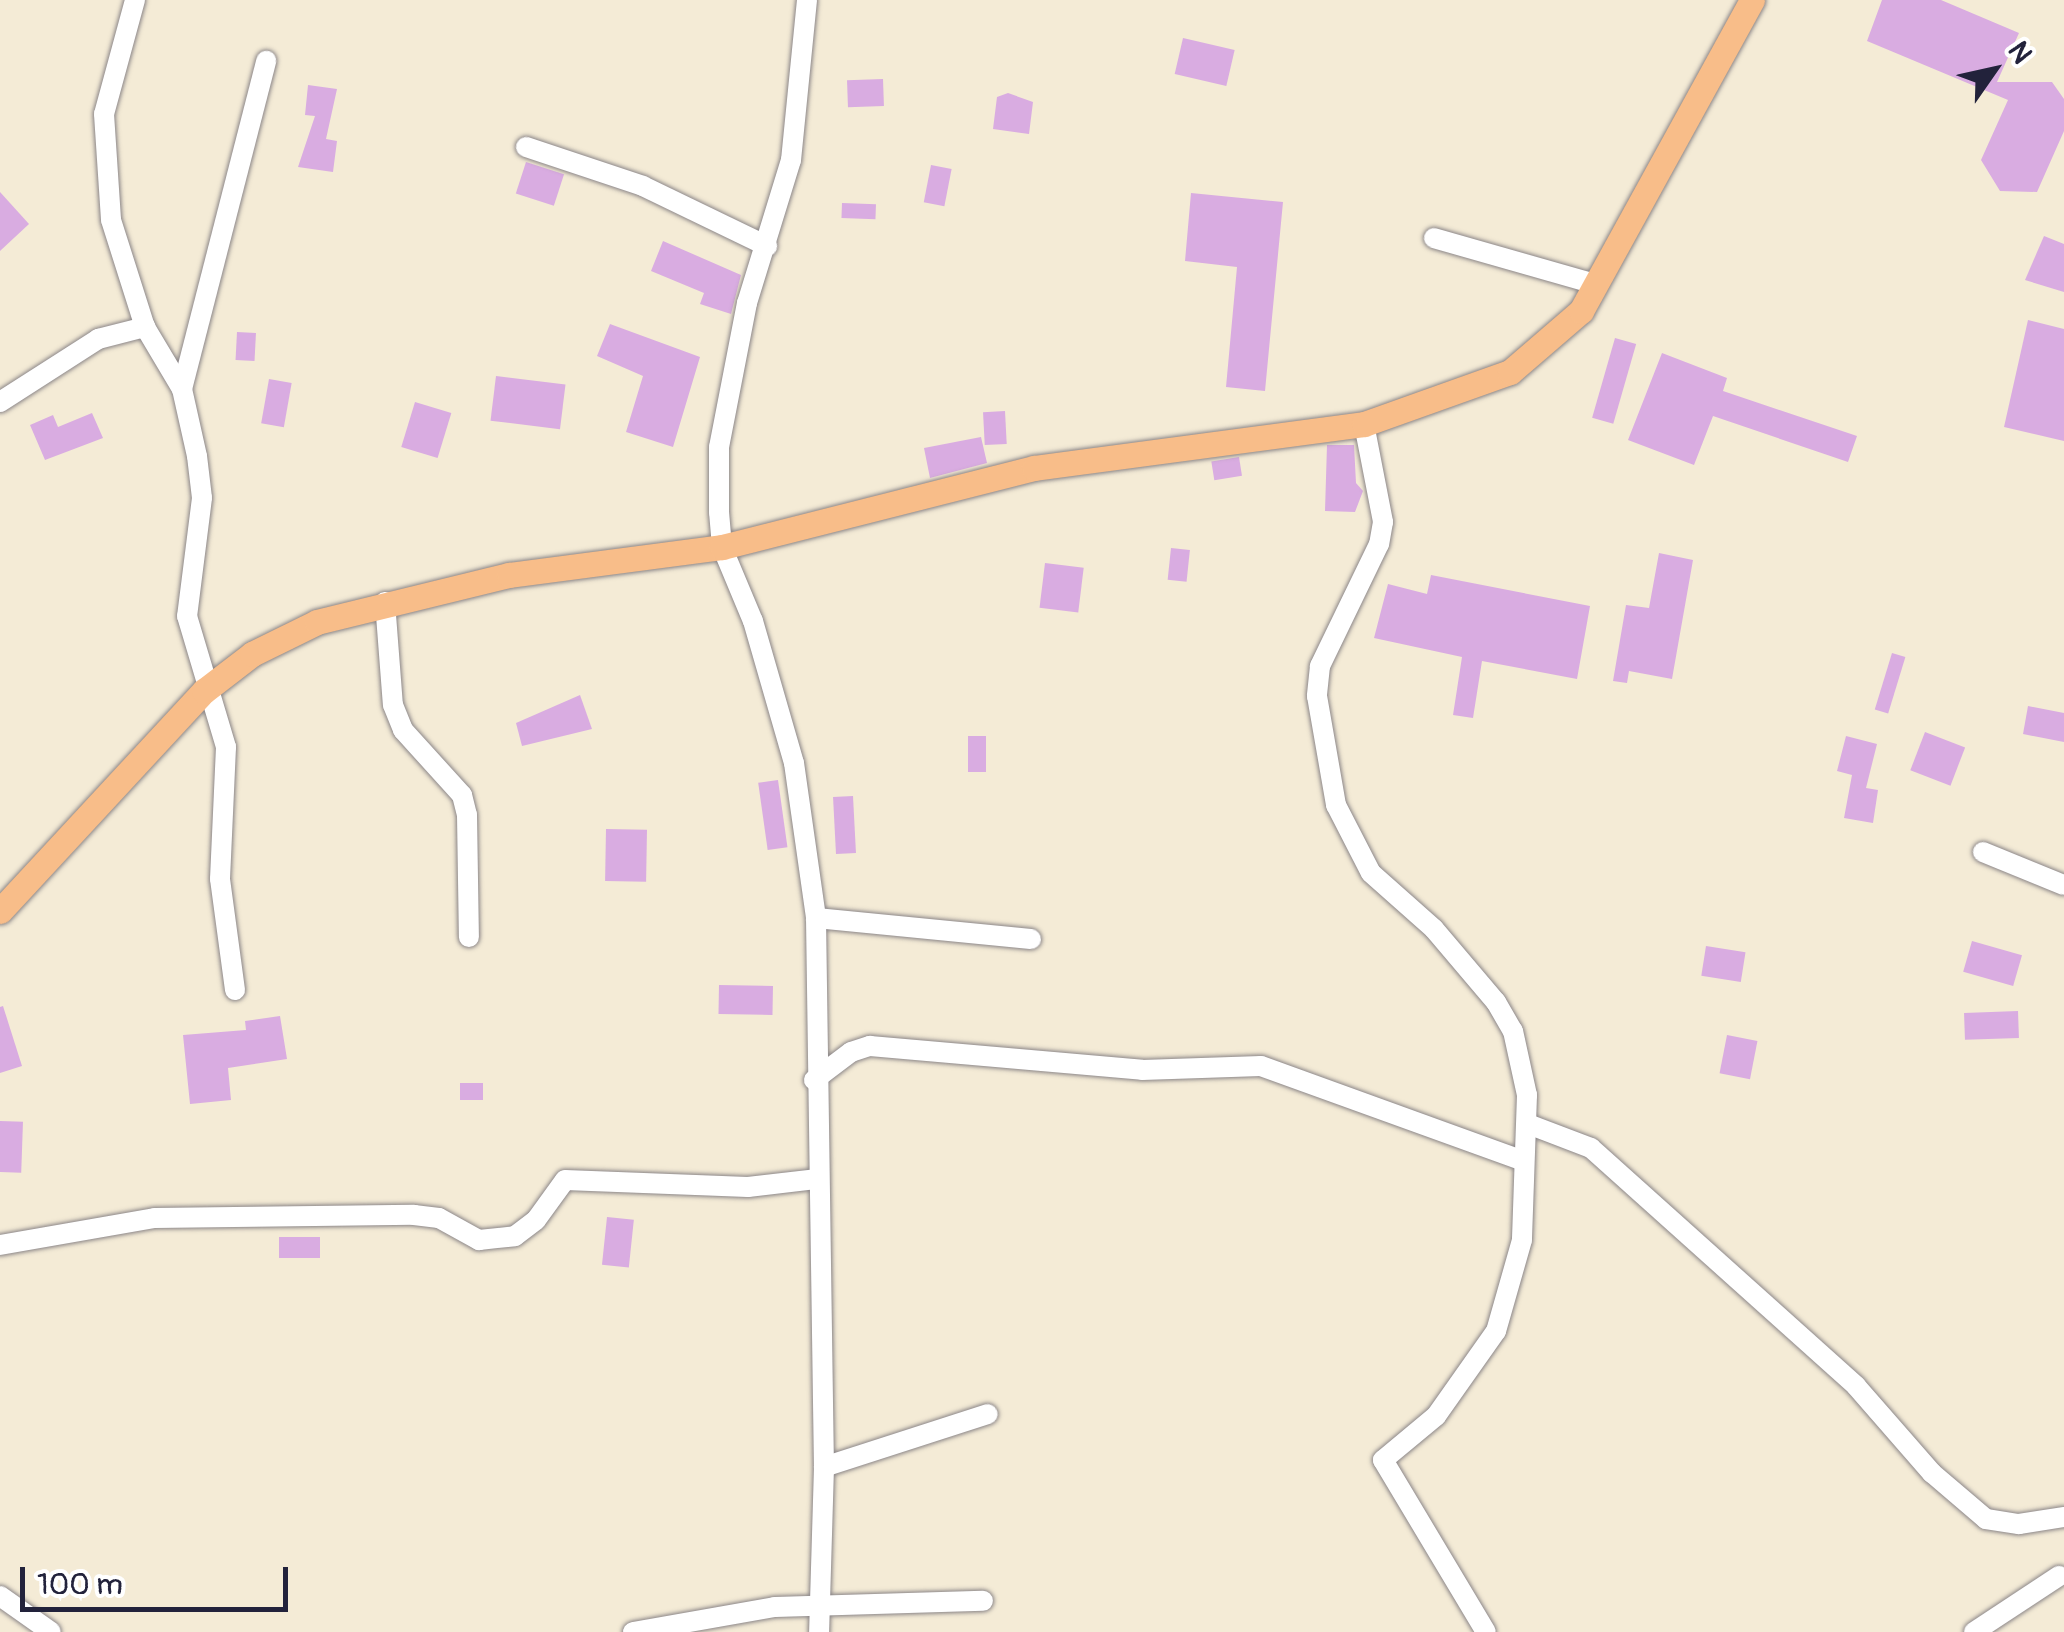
<!DOCTYPE html>
<html>
<head>
<meta charset="utf-8">
<style>
	body { margin:0 }
	#map { position:relative; width:2064px; height:1632px; overflow:hidden; background:#f4ebd6; font-family:Pangolin,sans-serif }
	div>[style] { position:absolute }
	.building>* { inset:0; background:#d9ace1; transform-origin:0 0 }
	.roads { filter:drop-shadow(0 0 2px #8b8688) drop-shadow(0 0 2px #8b8688) }
	.minor>* { height:20px; margin:-10px; padding:0 10px; transform-origin:10px; border-radius:10px; background:#fff }
	.major>* { height:25px; margin:-12.5px; padding:0 12.5px; transform-origin:12.5px; border-radius:12.5px; background:#f8bd89 }
	span { translate:-50% -50%; white-space:nowrap; text-align:center; line-height:1.15; -webkit-text-stroke:10px #fff; paint-order:stroke }
	.north { position:absolute; left:1944px; top:20px; width:100px; height:100px; -webkit-text-stroke:8px #fff; paint-order:stroke; rotate:56deg; font-size:28px; font-weight:700; line-height:40px; text-align:center; color:#22223b }
	.north::after { content:''; display:block; margin:auto; width:35px; height:45px; background:#22223b; clip-path:polygon(50% 0,100% 100%,50% 72%,0 100%) }
	.scale { position:absolute; left:20px; top:1567px; width:268px; height:45px; box-sizing:border-box; border:5px solid #22223b; border-top:0; padding-left:12px; font-size:30px; line-height:35px; white-space:nowrap; color:#22223b; -webkit-text-stroke:8px #fff; paint-order:stroke }
</style>
</head>
<body>
<div id="map">
	<div class="building">
		<i style="clip-path:polygon(1882px 0,1941px 0,2019px 33px,1997px 82px,2052px 82px,2064px 99px,2064px 131px,2037px 192px,2000px 191px,1981px 160px,2008px 100px,1867px 41px)"></i>
		<i style="left:1183px;top:38px;width:53px;height:37px;rotate:13deg"></i>
		<i style="left:883px;top:79px;width:27px;height:36px;rotate:88deg"></i>
		<i style="clip-path:polygon(308px 85px,337px 89px,326px 139px,337px 141px,333px 172px,298px 167px,315px 116px,305px 115px)"></i>
		<i style="clip-path:polygon(1008px 93px,1033px 102px,1029px 134px,993px 129px,997px 97px)"></i>
		<i style="left:526px;top:162px;width:40px;height:33px;rotate:18deg"></i>
		<i style="left:931px;top:165px;width:21px;height:38px;rotate:11deg"></i>
		<i style="clip-path:polygon(0 192px,29px 224px,0 251px)"></i>
		<i style="clip-path:polygon(1191px 193px,1283px 202px,1265px 391px,1226px 387px,1237px 267px,1185px 261px)"></i>
		<i style="left:842px;top:203px;width:34px;height:15px;rotate:2deg"></i>
		<i style="clip-path:polygon(2044px 236px,2064px 244px,2064px 292px,2025px 280px)"></i>
		<i style="clip-path:polygon(663px 241px,741px 275px,731px 314px,700px 304px,704px 293px,651px 271px)"></i>
		<i style="clip-path:polygon(2028px 320px,2064px 329px,2064px 441px,2004px 427px)"></i>
		<i style="clip-path:polygon(610px 324px,700px 357px,673px 447px,626px 432px,643px 376px,597px 356px)"></i>
		<i style="left:237px;top:332px;width:19px;height:28px;rotate:3deg"></i>
		<i style="left:1615px;top:338px;width:22px;height:83px;rotate:16deg"></i>
		<i style="clip-path:polygon(1662px 353px,1727px 378px,1723px 391px,1857px 436px,1848px 462px,1713px 416px,1694px 465px,1628px 440px)"></i>
		<i style="left:496px;top:376px;width:70px;height:45px;rotate:7deg"></i>
		<i style="left:269px;top:379px;width:23px;height:45px;rotate:10deg"></i>
		<i style="left:415px;top:402px;width:38px;height:47px;rotate:17deg"></i>
		<i style="left:1005px;top:411px;width:33px;height:22px;rotate:87deg"></i>
		<i style="clip-path:polygon(92px 413px,103px 438px,45px 460px,30px 425px,53px 415px,58px 427px)"></i>
		<i style="clip-path:polygon(981px 437px,987px 463px,930px 478px,924px 448px)"></i>
		<i style="clip-path:polygon(1327px 445px,1354px 445px,1356px 483px,1363px 491px,1355px 512px,1325px 511px)"></i>
		<i style="left:1239px;top:457px;width:19px;height:28px;rotate:81deg"></i>
		<i style="left:1171px;top:548px;width:19px;height:32px;rotate:6deg"></i>
		<i style="clip-path:polygon(1659px 553px,1693px 560px,1672px 679px,1629px 671px,1627px 683px,1613px 681px,1626px 605px,1649px 608px)"></i>
		<i style="left:1045px;top:563px;width:39px;height:45px;rotate:7deg"></i>
		<i style="clip-path:polygon(1431px 575px,1590px 606px,1577px 679px,1482px 661px,1473px 718px,1453px 715px,1462px 657px,1374px 638px,1388px 584px,1427px 594px)"></i>
		<i style="left:1892px;top:653px;width:14px;height:59px;rotate:17deg"></i>
		<i style="clip-path:polygon(580px 695px,592px 729px,522px 746px,516px 723px)"></i>
		<i style="clip-path:polygon(2028px 706px,2064px 713px,2064px 742px,2023px 734px)"></i>
		<i style="left:1925px;top:732px;width:43px;height:41px;rotate:21deg"></i>
		<i style="left:986px;top:736px;width:36px;height:18px;rotate:90deg"></i>
		<i style="clip-path:polygon(1846px 736px,1877px 744px,1866px 788px,1878px 790px,1873px 823px,1844px 818px,1852px 775px,1837px 771px)"></i>
		<i style="left:778px;top:780px;width:68px;height:20px;rotate:82deg"></i>
		<i style="left:853px;top:796px;width:57px;height:20px;rotate:87deg"></i>
		<i style="left:606px;top:829px;width:41px;height:52px;rotate:1deg"></i>
		<i style="left:1972px;top:941px;width:52px;height:32px;rotate:16deg"></i>
		<i style="left:1706px;top:946px;width:40px;height:30px;rotate:9deg"></i>
		<i style="left:719px;top:985px;width:54px;height:29px;rotate:1deg"></i>
		<i style="clip-path:polygon(3px 1006px,22px 1066px,0 1073px,0 1007px)"></i>
		<i style="left:2018px;top:1011px;width:27px;height:54px;rotate:88deg"></i>
		<i style="clip-path:polygon(280px 1016px,287px 1059px,228px 1068px,231px 1100px,190px 1104px,183px 1035px,246px 1030px,245px 1021px)"></i>
		<i style="left:1727px;top:1035px;width:31px;height:39px;rotate:11deg"></i>
		<i style="left:483px;top:1083px;width:17px;height:23px;rotate:90deg"></i>
		<i style="left:0;top:1121px;width:23px;height:51px;rotate:2deg"></i>
		<i style="left:607px;top:1217px;width:27px;height:48px;rotate:6deg"></i>
		<i style="left:279px;top:1237px;width:41px;height:21px"></i>
	</div>
	<div class="roads">
		<div class="minor">
			<i style="left:135px;top:0;width:118px;rotate:105.2deg"></i>
			<i style="left:104px;top:114px;width:106px;rotate:86.2deg"></i>
			<i style="left:111px;top:220px;width:112px;rotate:72.4deg"></i>
			<i style="left:145px;top:327px;width:72px;rotate:59.2deg"></i>
			<i style="left:182px;top:389px;width:69px;rotate:77.4deg"></i>
			<i style="left:197px;top:456px;width:42px;rotate:83.2deg"></i>
			<i style="left:202px;top:498px;width:119px;rotate:97.2deg"></i>
			<i style="left:187px;top:616px;width:137px;rotate:73.4deg"></i>
			<i style="left:226px;top:747px;width:132px;rotate:92.6deg"></i>
			<i style="left:220px;top:879px;width:112px;rotate:82.3deg"></i>
			<i style="left:807px;top:0;width:161px;rotate:95.7deg"></i>
			<i style="left:791px;top:160px;width:150px;rotate:107.1deg"></i>
			<i style="left:747px;top:303px;width:147px;rotate:101deg"></i>
			<i style="left:719px;top:447px;width:65px;rotate:90deg"></i>
			<i style="left:719px;top:512px;width:35px;rotate:85deg"></i>
			<i style="left:722px;top:547px;width:80px;rotate:67.3deg"></i>
			<i style="left:753px;top:621px;width:148px;rotate:73.9deg"></i>
			<i style="left:794px;top:763px;width:157px;rotate:81.9deg"></i>
			<i style="left:816px;top:918px;width:549px;rotate:89.17deg"></i>
			<i style="left:824px;top:1467px;width:165px;rotate:91.7deg"></i>
			<i style="left:526px;top:147px;width:123px;rotate:18.4deg"></i>
			<i style="left:643px;top:186px;width:138px;rotate:25.8deg"></i>
			<i style="left:1434px;top:238px;width:168px;rotate:15.9deg"></i>
			<i style="left:182px;top:389px;width:339px;rotate:-75.6deg"></i>
			<i style="left:0;top:402px;width:117px;rotate:-32.7deg"></i>
			<i style="left:98px;top:339px;width:49px;rotate:-14.3deg"></i>
			<i style="left:1364px;top:424px;width:100px;rotate:79deg"></i>
			<i style="left:1383px;top:522px;width:22px;rotate:100deg"></i>
			<i style="left:1379px;top:544px;width:136px;rotate:115.8deg"></i>
			<i style="left:1320px;top:666px;width:30px;rotate:96deg"></i>
			<i style="left:1317px;top:696px;width:111px;rotate:80.1deg"></i>
			<i style="left:1336px;top:805px;width:76px;rotate:62.8deg"></i>
			<i style="left:1371px;top:873px;width:84px;rotate:41.6deg"></i>
			<i style="left:1434px;top:929px;width:96px;rotate:49.7deg"></i>
			<i style="left:1496px;top:1002px;width:34px;rotate:60deg"></i>
			<i style="left:1513px;top:1031px;width:66px;rotate:77.7deg"></i>
			<i style="left:1527px;top:1095px;width:145px;rotate:92deg"></i>
			<i style="left:1522px;top:1240px;width:95px;rotate:105.9deg"></i>
			<i style="left:1496px;top:1331px;width:104px;rotate:125.2deg"></i>
			<i style="left:1436px;top:1416px;width:69px;rotate:140.3deg"></i>
			<i style="left:1383px;top:1460px;width:200px;rotate:59.1deg"></i>
			<i style="left:385px;top:602px;width:103px;rotate:85.6deg"></i>
			<i style="left:393px;top:705px;width:27px;rotate:68deg"></i>
			<i style="left:403px;top:730px;width:88px;rotate:47.8deg"></i>
			<i style="left:462px;top:795px;width:21px;rotate:76deg"></i>
			<i style="left:467px;top:815px;width:122px;rotate:89.1deg"></i>
			<i style="left:1983px;top:852px;width:87px;rotate:22.2deg"></i>
			<i style="left:816px;top:918px;width:216px;rotate:5.6deg"></i>
			<i style="left:814px;top:1080px;width:46px;rotate:-37.1deg"></i>
			<i style="left:851px;top:1052px;width:20px;rotate:-18deg"></i>
			<i style="left:870px;top:1046px;width:273px;rotate:5deg"></i>
			<i style="left:1142px;top:1070px;width:119px;rotate:-1.9deg"></i>
			<i style="left:1261px;top:1066px;width:279px;rotate:19.9deg"></i>
			<i style="left:1528px;top:1124px;width:67px;rotate:20.9deg"></i>
			<i style="left:1591px;top:1148px;width:356px;rotate:41.9deg"></i>
			<i style="left:1856px;top:1386px;width:116px;rotate:48.9deg"></i>
			<i style="left:1932px;top:1473px;width:71px;rotate:40.4deg"></i>
			<i style="left:1986px;top:1519px;width:33px;rotate:9deg"></i>
			<i style="left:2019px;top:1524px;width:46px;rotate:-8.8deg"></i>
			<i style="left:0;top:1245px;width:157px;rotate:-9.9deg"></i>
			<i style="left:155px;top:1218px;width:259px;rotate:-0.7deg"></i>
			<i style="left:414px;top:1215px;width:25px;rotate:7deg"></i>
			<i style="left:439px;top:1218px;width:46px;rotate:28.8deg"></i>
			<i style="left:479px;top:1240px;width:36px;rotate:-6deg"></i>
			<i style="left:515px;top:1236px;width:26px;rotate:-37deg"></i>
			<i style="left:536px;top:1220px;width:49px;rotate:-54.1deg"></i>
			<i style="left:565px;top:1180px;width:183px;rotate:2.2deg"></i>
			<i style="left:748px;top:1187px;width:68px;rotate:-6.7deg"></i>
			<i style="left:824px;top:1467px;width:172px;rotate:-17.9deg"></i>
			<i style="left:0;top:1596px;width:62px;rotate:35.2deg"></i>
			<i style="left:633px;top:1632px;width:144px;rotate:-10deg"></i>
			<i style="left:775px;top:1607px;width:208px;rotate:-1.7deg"></i>
			<i style="left:1974px;top:1632px;width:102px;rotate:-33.4deg"></i>
		</div>
		<div class="major">
			<i style="left:0;top:911px;width:300px;rotate:-47.2deg"></i>
			<i style="left:204px;top:691px;width:61px;rotate:-37.6deg"></i>
			<i style="left:252px;top:654px;width:72px;rotate:-26.2deg"></i>
			<i style="left:317px;top:622px;width:198px;rotate:-13.8deg"></i>
			<i style="left:509px;top:575px;width:215px;rotate:-7.5deg"></i>
			<i style="left:722px;top:547px;width:322px;rotate:-14.2deg"></i>
			<i style="left:1034px;top:468px;width:333px;rotate:-7.6deg"></i>
			<i style="left:1364px;top:424px;width:155px;rotate:-19.6deg"></i>
			<i style="left:1510px;top:372px;width:94px;rotate:-40.7deg"></i>
			<i style="left:1581px;top:311px;width:355px;rotate:-61.2deg"></i>
		</div>
	</div>
	<div class="north">N</div>
	<div class="scale">100 m</div>
</div>
</body>
</html>
